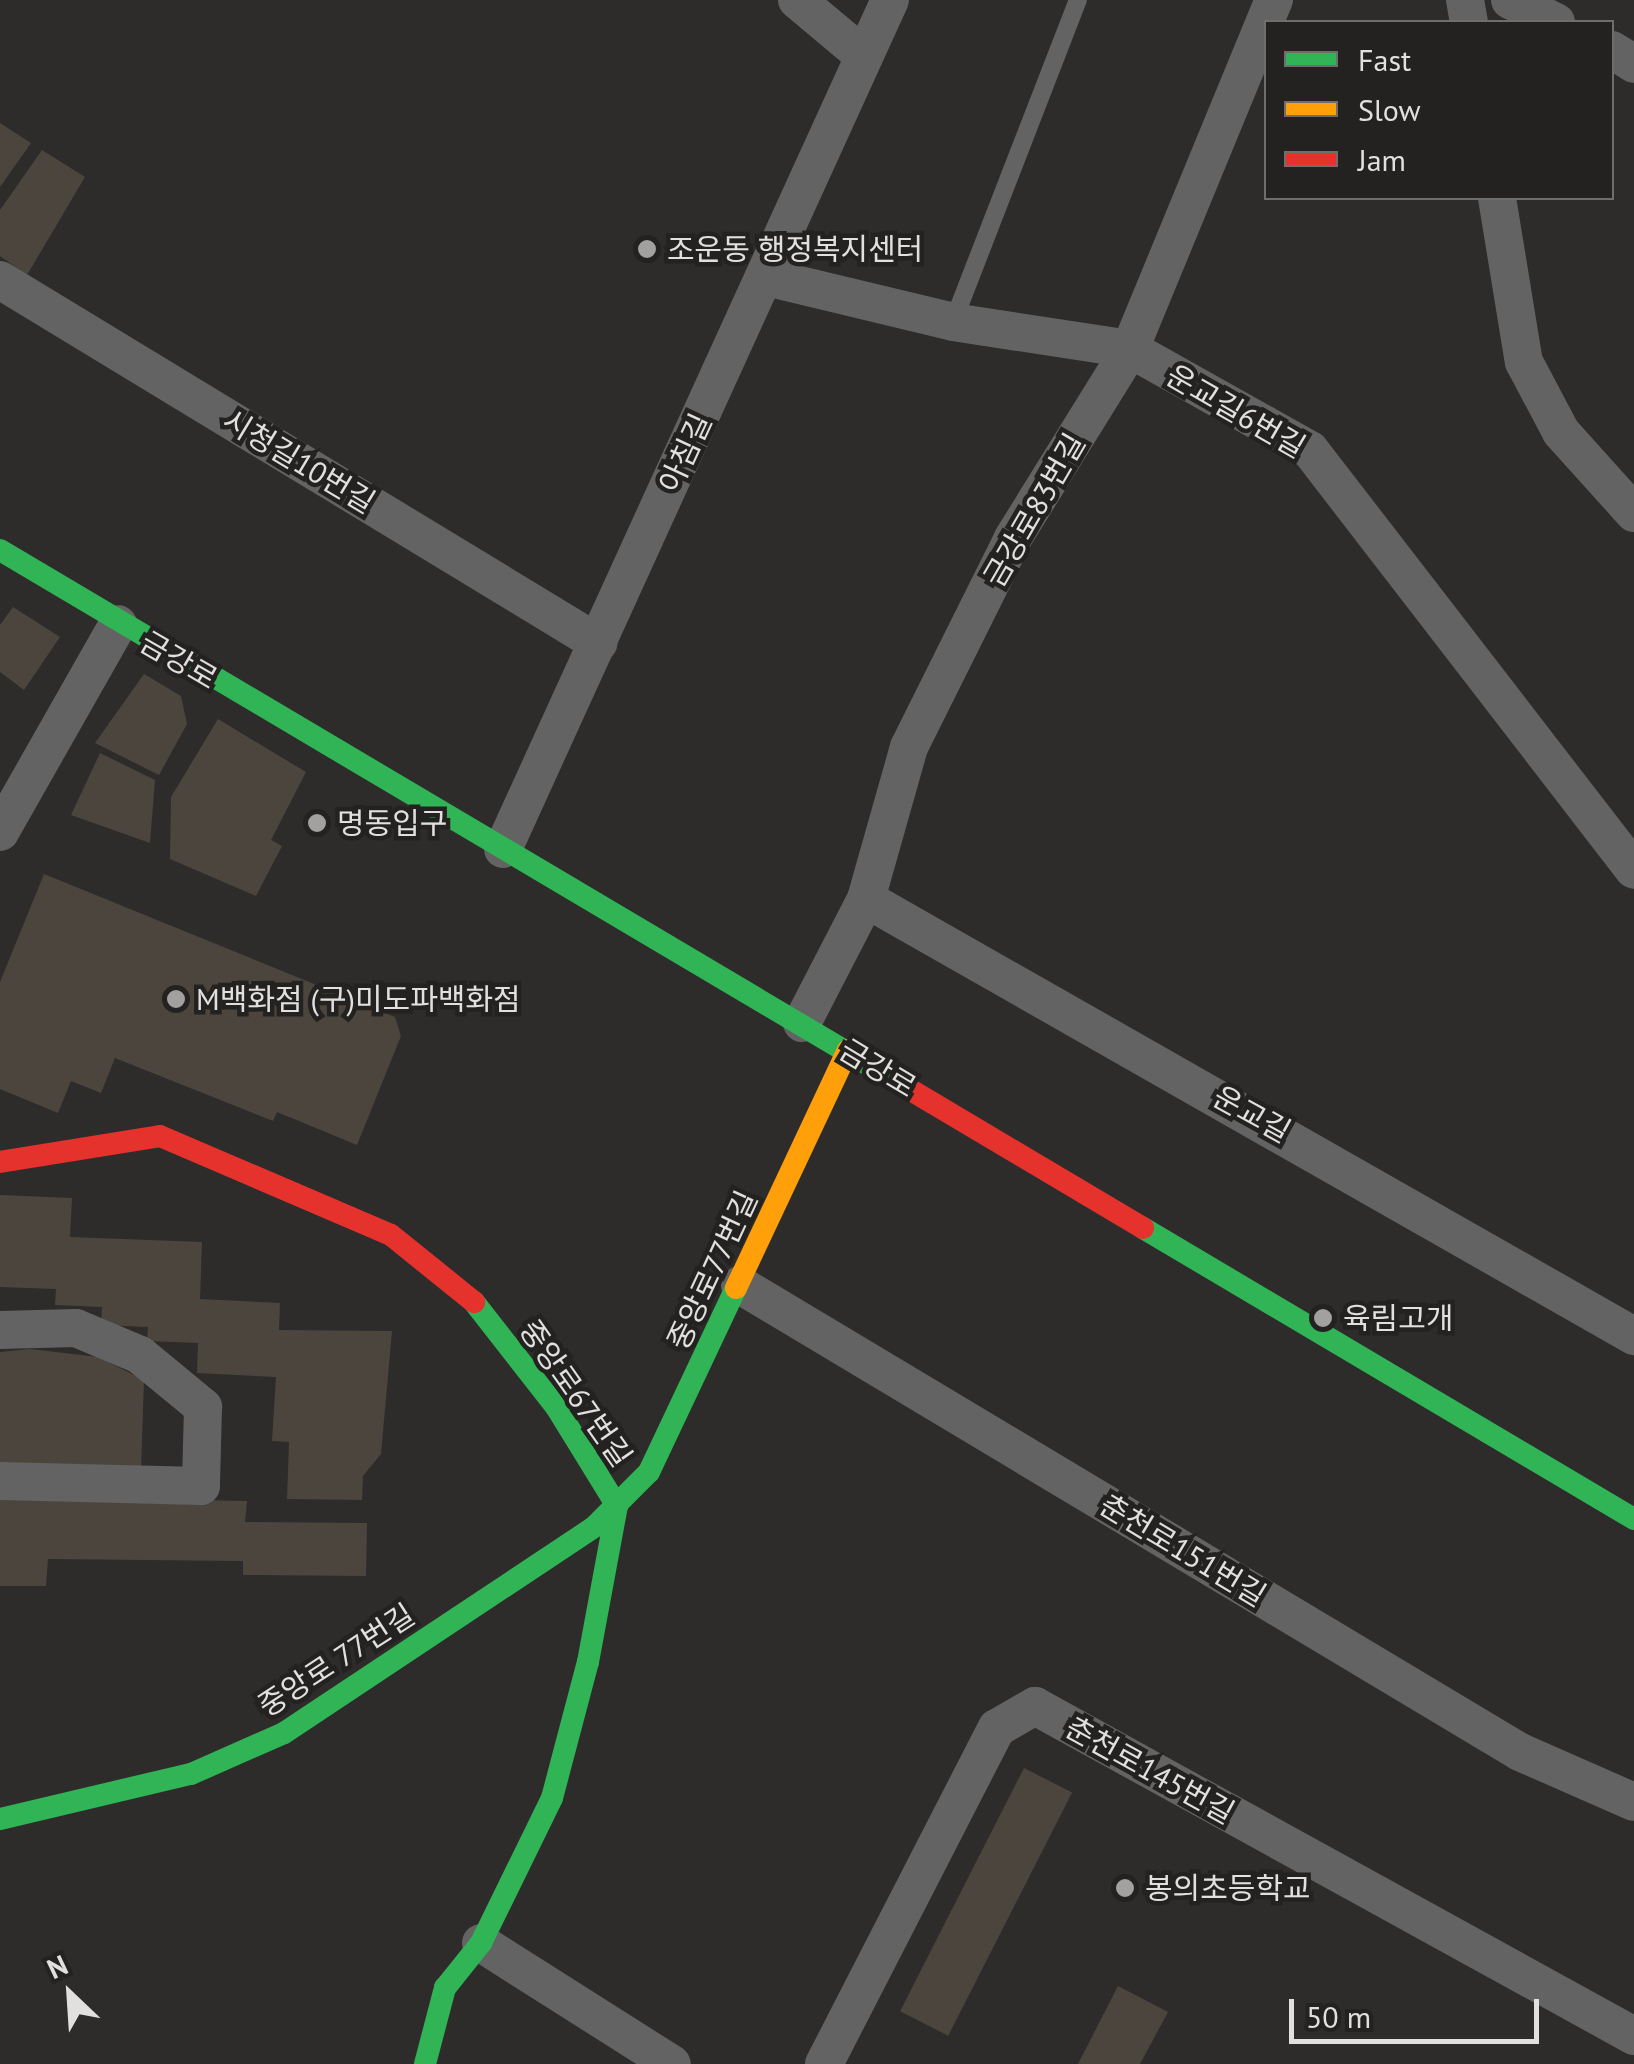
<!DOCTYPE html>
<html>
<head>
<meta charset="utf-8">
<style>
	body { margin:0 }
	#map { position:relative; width:1634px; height:2064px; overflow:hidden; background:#2d2c2b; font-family:"PT Sans","Noto Sans KR",sans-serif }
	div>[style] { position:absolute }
	.building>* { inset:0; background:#4b453e; transform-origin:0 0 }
	.lane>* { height:18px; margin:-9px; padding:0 9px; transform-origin:9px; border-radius:9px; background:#636363 }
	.street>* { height:38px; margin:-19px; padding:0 19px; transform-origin:19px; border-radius:19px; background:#636363 }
	.fast>* { height:22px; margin:-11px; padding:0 11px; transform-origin:11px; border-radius:11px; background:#30b455 }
	.slow>* { height:22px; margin:-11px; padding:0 11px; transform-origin:11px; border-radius:11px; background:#ff9f0a }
	.jam>* { height:22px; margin:-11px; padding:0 11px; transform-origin:11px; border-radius:11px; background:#e5322d }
	.dots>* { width:28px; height:28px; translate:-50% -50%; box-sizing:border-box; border:5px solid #242220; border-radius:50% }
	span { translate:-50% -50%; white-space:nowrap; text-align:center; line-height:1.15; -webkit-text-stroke:9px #242220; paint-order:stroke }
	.poi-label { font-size:30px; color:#e1e0de }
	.left { translate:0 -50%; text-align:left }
	.street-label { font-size:30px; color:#e1e0de }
	.legend { position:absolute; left:1264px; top:20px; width:350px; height:180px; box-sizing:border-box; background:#242220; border:2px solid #706e6c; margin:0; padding:12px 18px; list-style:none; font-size:30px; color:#e1e0de }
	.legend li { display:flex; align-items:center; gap:20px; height:50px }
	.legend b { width:50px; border:2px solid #706e6c }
	.north { position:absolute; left:20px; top:1944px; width:100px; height:100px; -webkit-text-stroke:8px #242220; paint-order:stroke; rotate:335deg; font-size:28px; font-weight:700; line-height:40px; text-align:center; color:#e1e0de }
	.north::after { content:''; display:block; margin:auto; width:35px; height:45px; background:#e1e0de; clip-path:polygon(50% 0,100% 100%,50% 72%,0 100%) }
	.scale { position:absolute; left:1289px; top:1999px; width:250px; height:45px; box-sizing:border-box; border:5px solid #e1e0de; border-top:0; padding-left:12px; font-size:30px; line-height:35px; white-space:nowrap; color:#e1e0de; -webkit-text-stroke:8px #242220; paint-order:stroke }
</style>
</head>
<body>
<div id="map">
	<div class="building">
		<i style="clip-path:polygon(0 123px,31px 143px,0 187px)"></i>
		<i style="clip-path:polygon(42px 150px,85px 177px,27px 275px,0 256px,0 210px)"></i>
		<i style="clip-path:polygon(13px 607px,60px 637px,24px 690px,0 672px,0 625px)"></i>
		<i style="clip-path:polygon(144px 674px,181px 696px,187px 724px,159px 775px,95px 743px)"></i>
		<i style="clip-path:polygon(218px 719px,306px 772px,271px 840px,282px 846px,256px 896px,170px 859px,171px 797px)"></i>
		<i style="clip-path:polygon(100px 753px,155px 780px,150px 843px,71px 815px)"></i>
		<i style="clip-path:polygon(44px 874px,395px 1017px,401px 1036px,357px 1145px,277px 1112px,273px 1121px,115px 1058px,101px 1093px,71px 1081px,58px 1113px,0 1089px,0 982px)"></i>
		<i style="clip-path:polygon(0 1195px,72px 1198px,70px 1237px,202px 1242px,200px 1299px,280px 1303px,279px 1330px,392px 1331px,381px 1454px,363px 1476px,362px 1500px,287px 1499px,289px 1442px,272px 1441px,276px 1377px,197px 1373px,198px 1343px,147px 1341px,148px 1327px,101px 1325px,102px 1307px,55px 1305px,56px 1289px,0 1287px)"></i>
		<i style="clip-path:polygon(30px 1349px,98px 1357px,144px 1380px,141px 1469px,0 1466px,0 1352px)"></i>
		<i style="clip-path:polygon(0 1496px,247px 1501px,245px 1522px,367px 1523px,366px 1576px,243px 1575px,243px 1561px,48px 1559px,46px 1586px,0 1586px)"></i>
		<i style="left:1024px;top:1768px;width:54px;height:273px;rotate:27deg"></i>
		<i style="clip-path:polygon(1118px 1986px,1168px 2012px,1140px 2064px,1078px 2064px)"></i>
	</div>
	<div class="lane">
		<i style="left:953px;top:322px;width:345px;rotate:-68.8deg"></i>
	</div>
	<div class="street">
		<i style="left:797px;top:0;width:87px;rotate:39.9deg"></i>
		<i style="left:1465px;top:0;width:22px;rotate:80deg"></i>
		<i style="left:1510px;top:0;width:51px;rotate:25.6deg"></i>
		<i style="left:1612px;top:50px;width:26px;rotate:32deg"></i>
		<i style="left:1497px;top:198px;width:166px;rotate:80.7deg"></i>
		<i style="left:1524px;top:362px;width:79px;rotate:62.1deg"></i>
		<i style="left:1561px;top:432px;width:109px;rotate:48deg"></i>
		<i style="left:766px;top:277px;width:192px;rotate:13.5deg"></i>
		<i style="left:953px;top:322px;width:179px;rotate:8.7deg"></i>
		<i style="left:1130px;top:349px;width:206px;rotate:29.3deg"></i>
		<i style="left:1310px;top:450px;width:530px;rotate:52.35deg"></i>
		<i style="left:0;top:280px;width:700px;rotate:31.26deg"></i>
		<i style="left:0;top:832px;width:239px;rotate:-60.4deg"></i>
		<i style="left:503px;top:849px;width:933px;rotate:-65.5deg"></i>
		<i style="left:866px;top:899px;width:884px;rotate:29.64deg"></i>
		<i style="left:802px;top:1023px;width:140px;rotate:-62.7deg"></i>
		<i style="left:866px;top:899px;width:158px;rotate:-74.2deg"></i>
		<i style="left:909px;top:747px;width:233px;rotate:-63.5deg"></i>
		<i style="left:1013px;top:538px;width:222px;rotate:-58.2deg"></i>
		<i style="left:1130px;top:349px;width:378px;rotate:-67.6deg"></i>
		<i style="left:740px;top:1285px;width:909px;rotate:30.91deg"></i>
		<i style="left:1520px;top:1752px;width:124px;rotate:23.7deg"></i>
		<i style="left:0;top:1330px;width:76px;rotate:-1.5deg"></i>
		<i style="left:76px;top:1328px;width:69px;rotate:22.9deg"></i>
		<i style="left:140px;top:1355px;width:82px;rotate:39.5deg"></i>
		<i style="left:203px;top:1407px;width:79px;rotate:91.5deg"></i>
		<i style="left:201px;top:1486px;width:201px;rotate:-178.6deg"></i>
		<i style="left:481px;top:1943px;width:226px;rotate:32.4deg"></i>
		<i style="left:824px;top:2064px;width:378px;rotate:-62.8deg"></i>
		<i style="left:997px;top:1728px;width:44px;rotate:-30.1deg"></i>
		<i style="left:1035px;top:1706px;width:684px;rotate:28.85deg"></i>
	</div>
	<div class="fast">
		<i style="left:0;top:550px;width:1051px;rotate:30.66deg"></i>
		<i style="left:1143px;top:1228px;width:571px;rotate:30.65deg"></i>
		<i style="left:0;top:1819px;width:196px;rotate:-13.3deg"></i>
		<i style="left:191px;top:1774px;width:102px;rotate:-23.8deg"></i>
		<i style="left:284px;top:1733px;width:374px;rotate:-33.6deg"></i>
		<i style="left:595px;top:1526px;width:76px;rotate:-45deg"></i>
		<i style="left:649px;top:1472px;width:204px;rotate:-64.7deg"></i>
		<i style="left:425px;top:2064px;width:79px;rotate:-75.3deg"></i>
		<i style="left:445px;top:1988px;width:58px;rotate:-51.3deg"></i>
		<i style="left:481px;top:1943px;width:161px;rotate:-63.9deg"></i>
		<i style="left:552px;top:1798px;width:141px;rotate:-75.2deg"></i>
		<i style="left:588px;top:1662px;width:159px;rotate:-79.5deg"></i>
		<i style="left:617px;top:1506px;width:116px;rotate:-121.6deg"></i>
		<i style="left:556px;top:1407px;width:133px;rotate:-128deg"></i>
	</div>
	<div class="slow">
		<i style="left:736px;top:1288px;width:263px;rotate:-64.8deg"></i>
	</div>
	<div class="jam">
		<i style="left:904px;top:1086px;width:278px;rotate:30.7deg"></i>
		<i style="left:0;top:1162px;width:162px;rotate:-9.2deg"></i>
		<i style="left:160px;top:1136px;width:251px;rotate:23.2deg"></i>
		<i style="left:391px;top:1235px;width:107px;rotate:38.9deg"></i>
	</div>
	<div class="dots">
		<i style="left:647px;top:249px;background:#a2a19f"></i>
		<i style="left:317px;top:823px;background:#a2a19f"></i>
		<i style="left:176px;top:999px;background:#a2a19f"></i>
		<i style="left:1323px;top:1318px;background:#a2a19f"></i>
		<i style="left:1125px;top:1888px;background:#a2a19f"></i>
	</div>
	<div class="poi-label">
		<span class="left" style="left:667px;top:249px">조운동 행정복지센터</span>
		<span class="left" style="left:337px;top:823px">명동입구</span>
		<span class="left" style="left:196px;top:999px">M백화점 (구)미도파백화점</span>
		<span class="left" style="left:1343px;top:1318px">육림고개</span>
		<span class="left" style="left:1145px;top:1888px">봉의초등학교</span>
	</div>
	<div class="street-label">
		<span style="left:1236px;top:411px;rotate:30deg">운교길6번길</span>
		<span style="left:685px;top:453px;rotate:-65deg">아침길</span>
		<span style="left:299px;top:461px;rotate:31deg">시청길10번길</span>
		<span style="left:1034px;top:510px;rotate:-60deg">금강로83번길</span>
		<span style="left:179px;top:660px;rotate:30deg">금강로</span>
		<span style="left:878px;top:1068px;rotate:31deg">금강로</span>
		<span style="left:1252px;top:1114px;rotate:29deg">운교길</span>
		<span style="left:712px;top:1270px;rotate:-65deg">중앙로77번길</span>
		<span style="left:576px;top:1393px;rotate:55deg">중앙로67번길</span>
		<span style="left:1183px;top:1550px;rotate:31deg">춘천로151번길</span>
		<span style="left:336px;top:1660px;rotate:-33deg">중앙로 77번길</span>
		<span style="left:1150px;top:1770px;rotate:29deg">춘천로145번길</span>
	</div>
	<ul class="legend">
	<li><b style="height:12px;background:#30b455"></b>Fast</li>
	<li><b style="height:12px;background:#ff9f0a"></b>Slow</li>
	<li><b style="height:12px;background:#e5322d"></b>Jam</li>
	</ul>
	<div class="north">N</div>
	<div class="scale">50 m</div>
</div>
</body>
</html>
